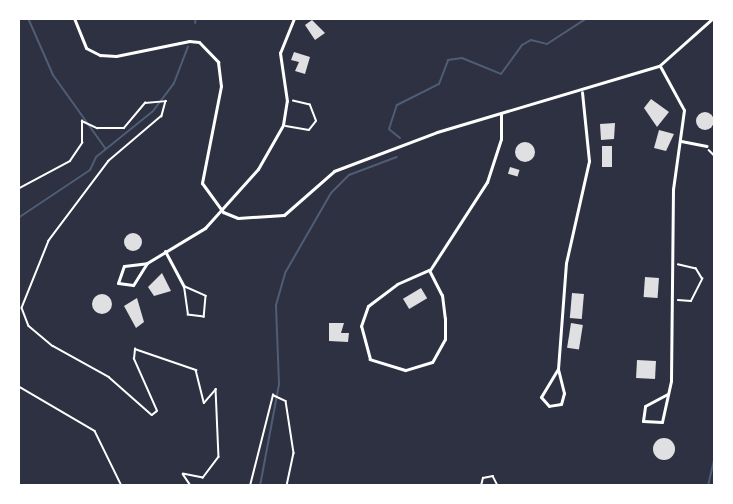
<!DOCTYPE html>
<html>
<head>
<meta charset="utf-8">
<style>
	body { margin:0 }
	#map { position:relative; width:733px; height:504px; overflow:hidden; background:#2d3142; font-family:Mulish,sans-serif }
	div>[style] { position:absolute }
	.stream>* { height:2px; margin:-1px; padding:0 1px; transform-origin:1px; border-radius:1px; background:#4f5d75 }
	.building>* { inset:0; background:#e0e0e3; transform-origin:0 0 }
	.round { border-radius:50% }
	.path>* { height:1.5px; margin:-0.75px; padding:0 0.75px; transform-origin:0.75px; border-radius:0.75px; background:#fff }
	.minor>* { height:3px; margin:-1.5px; padding:0 1.5px; transform-origin:1.5px; border-radius:1.5px; background:#fff }
	span { translate:-50% -50%; white-space:nowrap; text-align:center; line-height:1.15; -webkit-text-stroke:5px #fff; paint-order:stroke }
	.frame { position:absolute; inset:0; border:20px solid #fff; pointer-events:none }
</style>
</head>
<body>
<div id="map">
	<div class="stream">
		<i style="left:28px;top:18px;width:62px;rotate:66.3deg"></i>
		<i style="left:53px;top:75px;width:90px;rotate:54.5deg"></i>
		<i style="left:195px;top:23px;width:5px;rotate:-79deg"></i>
		<i style="left:400px;top:138px;width:14px;rotate:-141deg"></i>
		<i style="left:389px;top:129px;width:25px;rotate:-72deg"></i>
		<i style="left:397px;top:105px;width:47px;rotate:-26.6deg"></i>
		<i style="left:439px;top:84px;width:26px;rotate:-69deg"></i>
		<i style="left:448px;top:60px;width:14px;rotate:-8deg"></i>
		<i style="left:462px;top:58px;width:42px;rotate:22.3deg"></i>
		<i style="left:501px;top:74px;width:36px;rotate:-54deg"></i>
		<i style="left:522px;top:45px;width:10px;rotate:-29deg"></i>
		<i style="left:531px;top:40px;width:16px;rotate:14deg"></i>
		<i style="left:547px;top:44px;width:48px;rotate:-33deg"></i>
		<i style="left:18px;top:218px;width:87px;rotate:-33.7deg"></i>
		<i style="left:90px;top:170px;width:14px;rotate:-65deg"></i>
		<i style="left:96px;top:157px;width:73px;rotate:-38.9deg"></i>
		<i style="left:153px;top:111px;width:35px;rotate:-53deg"></i>
		<i style="left:174px;top:83px;width:39px;rotate:-69deg"></i>
		<i style="left:260px;top:486px;width:104px;rotate:-79.4deg"></i>
		<i style="left:279px;top:384px;width:79px;rotate:-92.2deg"></i>
		<i style="left:276px;top:305px;width:33px;rotate:-74deg"></i>
		<i style="left:285px;top:273px;width:92px;rotate:-60.1deg"></i>
		<i style="left:331px;top:193px;width:25px;rotate:-45deg"></i>
		<i style="left:349px;top:175px;width:51px;rotate:-20.6deg"></i>
		<i style="left:708px;top:486px;width:31px;rotate:-77deg"></i>
	</div>
	<div class="building">
		<i style="clip-path:polygon(312px 20px,325px 33px,315px 40px,305px 25px)"></i>
		<i style="clip-path:polygon(294px 52px,310px 57px,305px 74px,295px 71px,299px 62px,291px 60px)"></i>
		<i style="clip-path:polygon(651px 99px,669px 112px,657px 127px,644px 108px)"></i>
		<i class="round" style="left:696px;top:112px;width:18px;height:18px"></i>
		<i style="clip-path:polygon(615px 123px,614px 139px,601px 140px,600px 124px)"></i>
		<i style="clip-path:polygon(659px 130px,674px 134px,666px 151px,654px 148px)"></i>
		<i class="round" style="left:515px;top:142px;width:20px;height:20px"></i>
		<i style="left:602px;top:146px;width:10px;height:21px"></i>
		<i style="left:510px;top:167px;width:10px;height:7px;rotate:17deg"></i>
		<i class="round" style="left:124px;top:233px;width:18px;height:18px"></i>
		<i style="clip-path:polygon(162px 273px,171px 291px,154px 296px,148px 287px)"></i>
		<i style="left:645px;top:277px;width:14px;height:20px;rotate:4deg"></i>
		<i style="left:421px;top:288px;width:12px;height:21px;rotate:59deg"></i>
		<i style="left:572px;top:293px;width:12px;height:25px;rotate:5deg"></i>
		<i class="round" style="left:92px;top:294px;width:20px;height:20px"></i>
		<i style="clip-path:polygon(137px 298px,144px 322px,136px 328px,124px 306px)"></i>
		<i style="clip-path:polygon(329px 323px,344px 323px,341px 333px,349px 333px,348px 342px,329px 341px)"></i>
		<i style="left:571px;top:323px;width:12px;height:25px;rotate:9deg"></i>
		<i style="left:637px;top:360px;width:19px;height:18px;rotate:3deg"></i>
		<i class="round" style="left:653px;top:438px;width:22px;height:22px"></i>
	</div>
	<div class="path">
		<i style="left:286px;top:126px;width:23px;rotate:10deg"></i>
		<i style="left:309px;top:130px;width:11px;rotate:-52deg"></i>
		<i style="left:316px;top:121px;width:17px;rotate:-111deg"></i>
		<i style="left:310px;top:105px;width:17px;rotate:-167deg"></i>
		<i style="left:709px;top:150px;width:8px;rotate:45deg"></i>
		<i style="left:18px;top:189px;width:59px;rotate:-28.3deg"></i>
		<i style="left:70px;top:161px;width:22px;rotate:-56deg"></i>
		<i style="left:82px;top:143px;width:22px;rotate:-90deg"></i>
		<i style="left:82px;top:121px;width:17px;rotate:25deg"></i>
		<i style="left:97px;top:128px;width:27px"></i>
		<i style="left:124px;top:128px;width:33px;rotate:-50deg"></i>
		<i style="left:145px;top:103px;width:21px;rotate:-5deg"></i>
		<i style="left:166px;top:101px;width:16px;rotate:105deg"></i>
		<i style="left:162px;top:116px;width:70px;rotate:139.7deg"></i>
		<i style="left:109px;top:161px;width:100px;rotate:126.9deg"></i>
		<i style="left:49px;top:241px;width:72px;rotate:111.9deg"></i>
		<i style="left:22px;top:308px;width:19px;rotate:69deg"></i>
		<i style="left:29px;top:326px;width:31px;rotate:40deg"></i>
		<i style="left:53px;top:346px;width:64px;rotate:29deg"></i>
		<i style="left:109px;top:377px;width:57px;rotate:41.5deg"></i>
		<i style="left:152px;top:415px;width:6px;rotate:-39deg"></i>
		<i style="left:157px;top:411px;width:57px;rotate:-113.9deg"></i>
		<i style="left:134px;top:359px;width:10px;rotate:-84deg"></i>
		<i style="left:135px;top:349px;width:65px;rotate:19deg"></i>
		<i style="left:196px;top:370px;width:34px;rotate:76deg"></i>
		<i style="left:204px;top:403px;width:18px;rotate:-49deg"></i>
		<i style="left:216px;top:389px;width:68px;rotate:87.5deg"></i>
		<i style="left:219px;top:457px;width:26px;rotate:127deg"></i>
		<i style="left:203px;top:478px;width:20px;rotate:-169deg"></i>
		<i style="left:183px;top:474px;width:14px;rotate:56deg"></i>
		<i style="left:184px;top:286px;width:24px;rotate:24deg"></i>
		<i style="left:206px;top:296px;width:21px;rotate:95deg"></i>
		<i style="left:204px;top:317px;width:16px;rotate:-173deg"></i>
		<i style="left:188px;top:315px;width:29px;rotate:-98deg"></i>
		<i style="left:678px;top:300px;width:13px;rotate:4deg"></i>
		<i style="left:691px;top:301px;width:25px;rotate:-63deg"></i>
		<i style="left:702px;top:279px;width:12px;rotate:-121deg"></i>
		<i style="left:696px;top:269px;width:18px;rotate:-167deg"></i>
		<i style="left:18px;top:386px;width:89px;rotate:30.3deg"></i>
		<i style="left:95px;top:431px;width:61px;rotate:63.9deg"></i>
		<i style="left:250px;top:486px;width:94px;rotate:-75.8deg"></i>
		<i style="left:273px;top:395px;width:14px;rotate:25deg"></i>
		<i style="left:286px;top:401px;width:53px;rotate:81.3deg"></i>
		<i style="left:294px;top:453px;width:34px;rotate:102deg"></i>
		<i style="left:481px;top:486px;width:8px;rotate:-76deg"></i>
		<i style="left:483px;top:478px;width:10px;rotate:-11deg"></i>
		<i style="left:493px;top:476px;width:11px;rotate:63deg"></i>
		<i style="left:691px;top:486px;width:19px"></i>
	</div>
	<div class="minor">
		<i style="left:74px;top:18px;width:32px;rotate:68deg"></i>
		<i style="left:86px;top:48px;width:16px;rotate:27deg"></i>
		<i style="left:100px;top:55px;width:16px;rotate:4deg"></i>
		<i style="left:116px;top:56px;width:75px;rotate:-11.6deg"></i>
		<i style="left:189px;top:41px;width:10px;rotate:6deg"></i>
		<i style="left:199px;top:42px;width:28px;rotate:46deg"></i>
		<i style="left:218px;top:62px;width:24px;rotate:83deg"></i>
		<i style="left:221px;top:86px;width:99px;rotate:101.1deg"></i>
		<i style="left:202px;top:183px;width:36px;rotate:54deg"></i>
		<i style="left:223px;top:212px;width:16px;rotate:22deg"></i>
		<i style="left:238px;top:218px;width:46px;rotate:-3.7deg"></i>
		<i style="left:284px;top:215px;width:67px;rotate:-41.3deg"></i>
		<i style="left:334px;top:171px;width:110px;rotate:-20.7deg"></i>
		<i style="left:437px;top:132px;width:232px;rotate:-16.6deg"></i>
		<i style="left:659px;top:66px;width:72px;rotate:-41.6deg"></i>
		<i style="left:660px;top:66px;width:50px;rotate:61.4deg"></i>
		<i style="left:684px;top:110px;width:80px;rotate:97.9deg"></i>
		<i style="left:673px;top:189px;width:192px;rotate:90.6deg"></i>
		<i style="left:671px;top:381px;width:42px;rotate:102.4deg"></i>
		<i style="left:662px;top:422px;width:19px;rotate:-177deg"></i>
		<i style="left:643px;top:421px;width:15px;rotate:-82deg"></i>
		<i style="left:645px;top:406px;width:26px;rotate:-28deg"></i>
		<i style="left:681px;top:141px;width:26px;rotate:11deg"></i>
		<i style="left:165px;top:251px;width:40px;rotate:62deg"></i>
		<i style="left:147px;top:263px;width:26px;rotate:122deg"></i>
		<i style="left:133px;top:285px;width:15px;rotate:-172deg"></i>
		<i style="left:118px;top:283px;width:18px;rotate:-71deg"></i>
		<i style="left:124px;top:266px;width:23px;rotate:-7deg"></i>
		<i style="left:147px;top:263px;width:68px;rotate:-31.1deg"></i>
		<i style="left:205px;top:228px;width:79px;rotate:-48.1deg"></i>
		<i style="left:258px;top:169px;width:51px;rotate:-60.4deg"></i>
		<i style="left:283px;top:125px;width:24px;rotate:-81deg"></i>
		<i style="left:287px;top:101px;width:49px;rotate:-98.3deg"></i>
		<i style="left:280px;top:53px;width:38px;rotate:-68deg"></i>
		<i style="left:429px;top:270px;width:28px;rotate:63deg"></i>
		<i style="left:442px;top:295px;width:23px;rotate:83deg"></i>
		<i style="left:445px;top:318px;width:21px;rotate:90deg"></i>
		<i style="left:445px;top:339px;width:26px;rotate:119deg"></i>
		<i style="left:432px;top:362px;width:28px;rotate:163deg"></i>
		<i style="left:405px;top:370px;width:37px;rotate:-163deg"></i>
		<i style="left:370px;top:359px;width:34px;rotate:-105deg"></i>
		<i style="left:361px;top:326px;width:21px;rotate:-71deg"></i>
		<i style="left:368px;top:306px;width:36px;rotate:-37deg"></i>
		<i style="left:397px;top:284px;width:35px;rotate:-24deg"></i>
		<i style="left:430px;top:270px;width:105px;rotate:-57.1deg"></i>
		<i style="left:487px;top:182px;width:45px;rotate:-72deg"></i>
		<i style="left:501px;top:139px;width:25px;rotate:-90deg"></i>
		<i style="left:558px;top:369px;width:25px;rotate:76deg"></i>
		<i style="left:564px;top:393px;width:11px;rotate:105deg"></i>
		<i style="left:561px;top:404px;width:12px;rotate:171deg"></i>
		<i style="left:549px;top:406px;width:12px;rotate:-132deg"></i>
		<i style="left:541px;top:397px;width:33px;rotate:-59deg"></i>
		<i style="left:558px;top:369px;width:106px;rotate:-85.7deg"></i>
		<i style="left:566px;top:263px;width:105px;rotate:-77.3deg"></i>
		<i style="left:589px;top:161px;width:69px;rotate:-95.8deg"></i>
	</div>
	<div class="frame"></div>
</div>
</body>
</html>
